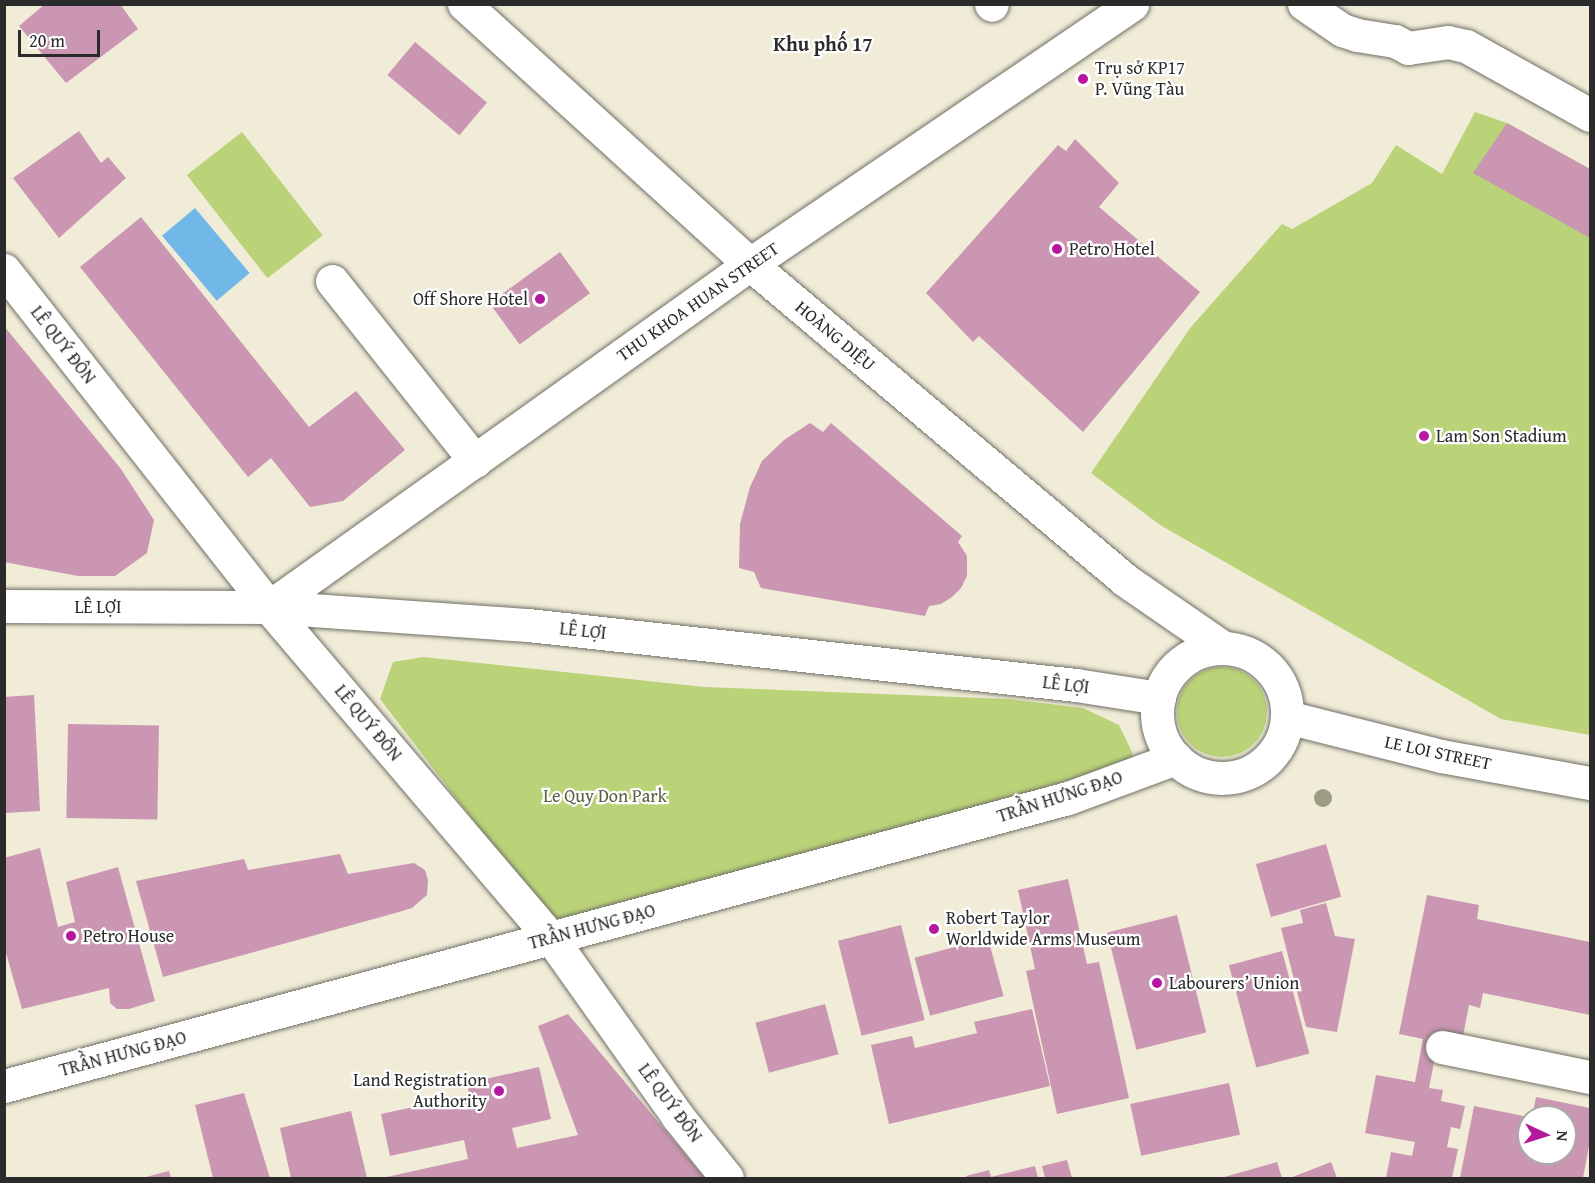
<!DOCTYPE html>
<html>
<head>
<meta charset="utf-8">
<style>
	body { margin:0 }
	#map { position:relative; width:1595px; height:1183px; overflow:hidden; background:#f0ecd7; font-family:"Gentium Book Plus",serif }
	div>[style] { position:absolute }
	.green>* { inset:0; background:#bad378; transform-origin:0 0 }
	.round { border-radius:50% }
	.water>* { inset:0; background:#71b8e8; transform-origin:0 0 }
	.building>* { inset:0; background:#ca96b2; transform-origin:0 0 }
	.roads { filter:drop-shadow(0 0 2px #706f67) drop-shadow(0 0 2px #706f67) }
	.minor>* { height:33px; margin:-16.5px; padding:0 16.5px; transform-origin:16.5px; border-radius:16.5px; background:#fff }
	.major>* { height:33px; margin:-16.5px; padding:0 16.5px; transform-origin:16.5px; border-radius:16.5px; background:#fff }
	.major>.ring { margin:-16.5px; padding:0; box-sizing:content-box; background:none; border:33px solid #fff; border-radius:50% }
	.trees>* { width:18px; height:18px; margin:-9px; border-radius:50%; background:#9b9d85 }
	.dots>* { width:16px; height:16px; translate:-50% -50%; box-sizing:border-box; border:3px solid #fff; border-radius:50% }
	span { translate:-50% -50%; white-space:nowrap; text-align:center; line-height:1.15; -webkit-text-stroke:4.5px #fff; paint-order:stroke }
	.poi-label { font-size:18px; color:#2b2b2b }
	.left { translate:0 -50%; text-align:left }
	.right { translate:-100% -50%; text-align:right }
	.street-label { font-size:18px; color:#2b2b2b }
	.park-label { font-size:18px; color:#565d42 }
	.neighbourhood-label { font-size:20px; color:#2b2b2b; font-weight:700 }
	.frame { position:absolute; inset:0; border:6px solid #2b2b2b; pointer-events:none }
	.north { position:absolute; left:1517px; top:1105px; width:60px; height:60px; box-sizing:border-box; background:#fff; border:2px solid #aaa; border-radius:50%; rotate:94deg; font-size:16px; font-weight:700; line-height:24px; text-align:center; color:#2b2b2b }
	.north::after { content:''; display:block; margin:auto; width:21px; height:27px; background:#b5179e; clip-path:polygon(50% 0,100% 100%,50% 72%,0 100%) }
	.scale { position:absolute; left:18px; top:30px; width:82px; height:27px; box-sizing:border-box; border:3px solid #2b2b2b; border-top:0; padding-left:8px; font-size:18px; line-height:21px; white-space:nowrap; color:#2b2b2b; -webkit-text-stroke:4px #fff; paint-order:stroke }
</style>
</head>
<body>
<div id="map">
	<div class="green">
		<i style="clip-path:polygon(1475px 112px,1507px 123px,1590px 169px,1590px 735px,1501px 719px,1160px 525px,1091px 473px,1191px 327px,1282px 224px,1292px 229px,1372px 183px,1396px 145px,1442px 174px)"></i>
		<i style="left:242px;top:132px;width:131px;height:70px;rotate:52deg"></i>
		<i style="clip-path:polygon(423px 657px,704px 687px,1008px 699px,1083px 708px,1119px 725px,1132px 752px,1133px 761px,587px 924px,549px 919px,380px 699px,393px 662px)"></i>
		<i class="round" style="left:1177px;top:667px;width:90px;height:90px"></i>
	</div>
	<div class="water">
		<i style="left:195px;top:208px;width:85px;height:43px;rotate:50deg"></i>
	</div>
	<div class="building">
		<i style="clip-path:polygon(45px 4px,120px 4px,138px 29px,66px 83px,19px 26px)"></i>
		<i style="left:415px;top:42px;width:94px;height:43px;rotate:40deg"></i>
		<i style="clip-path:polygon(1507px 123px,1590px 169px,1590px 238px,1473px 173px)"></i>
		<i style="clip-path:polygon(79px 131px,101px 163px,108px 157px,126px 178px,59px 238px,13px 178px)"></i>
		<i style="clip-path:polygon(1075px 139px,1119px 183px,1099px 207px,1200px 292px,1083px 432px,979px 336px,973px 342px,926px 293px,1058px 145px,1066px 151px)"></i>
		<i style="clip-path:polygon(141px 217px,309px 427px,356px 391px,405px 450px,343px 501px,310px 507px,271px 458px,248px 477px,80px 267px)"></i>
		<i style="left:560px;top:252px;width:51px;height:87px;rotate:54deg"></i>
		<i style="clip-path:polygon(4px 326px,121px 469px,154px 520px,147px 553px,115px 576px,78px 576px,4px 562px)"></i>
		<i style="clip-path:polygon(810px 423px,823px 432px,831px 423px,962px 536px,958px 542px,967px 556px,967px 576px,961px 588px,952px 597px,941px 604px,929px 606px,925px 616px,761px 588px,754px 572px,739px 568px,740px 524px,750px 487px,762px 461px,784px 440px)"></i>
		<i style="clip-path:polygon(34px 695px,40px 811px,4px 813px,4px 697px)"></i>
		<i style="left:68px;top:724px;width:91px;height:94px;rotate:1deg"></i>
		<i style="left:1326px;top:844px;width:55px;height:73px;rotate:74deg"></i>
		<i style="clip-path:polygon(40px 848px,58px 927px,75px 922px,66px 882px,118px 867px,155px 1001px,129px 1009px,117px 1009px,110px 1003px,109px 988px,22px 1009px,4px 946px,4px 858px)"></i>
		<i style="clip-path:polygon(340px 854px,348px 874px,414px 863px,425px 870px,428px 880px,427px 895px,412px 908px,399px 912px,163px 977px,136px 881px,244px 859px,248px 870px)"></i>
		<i style="clip-path:polygon(1068px 879px,1087px 964px,1099px 962px,1129px 1098px,1057px 1114px,1026px 971px,1035px 969px,1018px 890px)"></i>
		<i style="clip-path:polygon(1427px 895px,1479px 905px,1477px 919px,1590px 942px,1590px 1015px,1483px 993px,1480px 1008px,1469px 1005px,1461px 1047px,1438px 1042px,1429px 1088px,1443px 1090px,1441px 1101px,1465px 1106px,1460px 1129px,1451px 1127px,1447px 1147px,1458px 1149px,1452px 1178px,1386px 1178px,1391px 1152px,1412px 1156px,1415px 1142px,1365px 1133px,1376px 1075px,1415px 1082px,1423px 1039px,1399px 1034px)"></i>
		<i style="clip-path:polygon(1326px 903px,1335px 936px,1355px 939px,1337px 1032px,1306px 1027px,1281px 928px,1303px 923px,1300px 910px)"></i>
		<i style="left:1177px;top:915px;width:121px;height:72px;rotate:76deg"></i>
		<i style="left:901px;top:925px;width:98px;height:65px;rotate:76deg"></i>
		<i style="left:988px;top:938px;width:60px;height:76px;rotate:75deg"></i>
		<i style="left:1282px;top:951px;width:106px;height:55px;rotate:75deg"></i>
		<i style="left:825px;top:1004px;width:52px;height:72px;rotate:75deg"></i>
		<i style="clip-path:polygon(1032px 1009px,1050px 1086px,889px 1124px,871px 1045px,912px 1036px,915px 1048px,977px 1033px,974px 1022px)"></i>
		<i style="clip-path:polygon(568px 1014px,705px 1178px,382px 1178px,468px 1159px,464px 1140px,390px 1156px,381px 1114px,469px 1095px,467px 1083px,539px 1067px,551px 1119px,512px 1128px,517px 1148px,578px 1135px,538px 1026px)"></i>
		<i style="left:1229px;top:1083px;width:53px;height:101px;rotate:78deg"></i>
		<i style="clip-path:polygon(244px 1093px,270px 1178px,213px 1178px,195px 1105px)"></i>
		<i style="clip-path:polygon(1536px 1097px,1590px 1108px,1590px 1141px,1583px 1178px,1460px 1178px,1474px 1106px,1529px 1117px,1529px 1153px,1565px 1153px,1565px 1117px,1532px 1117px)"></i>
		<i style="clip-path:polygon(351px 1111px,367px 1178px,291px 1178px,280px 1128px)"></i>
		<i style="clip-path:polygon(1067px 1160px,1072px 1178px,1045px 1178px,1042px 1166px)"></i>
		<i style="clip-path:polygon(1277px 1162px,1282px 1178px,1221px 1178px)"></i>
		<i style="clip-path:polygon(1331px 1162px,1337px 1178px,1290px 1178px)"></i>
		<i style="clip-path:polygon(1035px 1166px,1038px 1178px,967px 1178px,966px 1176px,989px 1170px,991px 1177px)"></i>
		<i style="clip-path:polygon(169px 1171px,171px 1178px,142px 1178px)"></i>
	</div>
	<div class="roads">
		<div class="minor">
			<i style="left:464px;top:4px;width:387px;rotate:42.3deg"></i>
			<i style="left:750px;top:264px;width:490px;rotate:40.1deg"></i>
			<i style="left:1125px;top:580px;width:118px;rotate:34.6deg"></i>
			<i style="left:991px;top:4px;width:1px;rotate:45deg"></i>
			<i style="left:1304px;top:4px;width:46px;rotate:34.4deg"></i>
			<i style="left:1342px;top:30px;width:16px;rotate:18deg"></i>
			<i style="left:1357px;top:35px;width:38px;rotate:9deg"></i>
			<i style="left:1395px;top:41px;width:15px;rotate:28deg"></i>
			<i style="left:1408px;top:48px;width:40px;rotate:-8.5deg"></i>
			<i style="left:1448px;top:42px;width:18px;rotate:13deg"></i>
			<i style="left:1466px;top:46px;width:142px;rotate:29.1deg"></i>
			<i style="left:4px;top:270px;width:429px;rotate:51.8deg"></i>
			<i style="left:269px;top:607px;width:435px;rotate:49.6deg"></i>
			<i style="left:551px;top:938px;width:219px;rotate:54.6deg"></i>
			<i style="left:678px;top:1117px;width:78px;rotate:51.2deg"></i>
			<i style="left:332px;top:281px;width:230px;rotate:51.5deg"></i>
			<i style="left:269px;top:607px;width:591px;rotate:-35.49deg"></i>
			<i style="left:750px;top:264px;width:462px;rotate:-34.2deg"></i>
			<i style="left:1442px;top:1047px;width:151px;rotate:11.5deg"></i>
		</div>
		<div class="major">
			<i style="left:4px;top:606px;width:265px;rotate:0.2deg"></i>
			<i style="left:269px;top:607px;width:260px;rotate:4deg"></i>
			<i style="left:528px;top:625px;width:551px;rotate:6.25deg"></i>
			<i style="left:1076px;top:685px;width:84px;rotate:8.9deg"></i>
			<i class="ring" style="left:1157px;top:648px;width:97px;height:97px"></i>
			<i style="left:1287px;top:717px;width:159px;rotate:14.2deg"></i>
			<i style="left:1441px;top:756px;width:151px;rotate:10.3deg"></i>
			<i style="left:4px;top:1086px;width:1102px;rotate:-15.15deg"></i>
			<i style="left:1068px;top:798px;width:115px;rotate:-20.3deg"></i>
		</div>
	</div>
	<div class="trees">
		<i style="left:1323px;top:798px"></i>
	</div>
	<div class="dots">
		<i style="left:1083px;top:79px;background:#b5179e"></i>
		<i style="left:1057px;top:249px;background:#b5179e"></i>
		<i style="left:540px;top:299px;background:#b5179e"></i>
		<i style="left:1424px;top:436px;background:#b5179e"></i>
		<i style="left:934px;top:929px;background:#b5179e"></i>
		<i style="left:71px;top:936px;background:#b5179e"></i>
		<i style="left:1157px;top:983px;background:#b5179e"></i>
		<i style="left:499px;top:1091px;background:#b5179e"></i>
	</div>
	<div class="poi-label">
		<span class="left" style="left:1095px;top:79px">Trụ sở KP17<br>P. Vũng Tàu</span>
		<span class="left" style="left:1069px;top:249px">Petro Hotel</span>
		<span class="right" style="left:528px;top:299px">Off Shore Hotel</span>
		<span class="left" style="left:1436px;top:436px">Lam Son Stadium</span>
		<span class="left" style="left:946px;top:929px">Robert Taylor<br>Worldwide Arms Museum</span>
		<span class="left" style="left:83px;top:936px">Petro House</span>
		<span class="left" style="left:1169px;top:983px">Labourers’ Union</span>
		<span class="right" style="left:487px;top:1091px">Land Registration<br>Authority</span>
	</div>
	<div class="street-label">
		<span style="left:698px;top:302px;rotate:-35deg">THU KHOA HUAN STREET</span>
		<span style="left:835px;top:336px;rotate:40deg">HOÀNG DIỆU</span>
		<span style="left:63px;top:345px;rotate:52deg">LÊ QUÝ ĐÔN</span>
		<span style="left:98px;top:607px">LÊ LỢI</span>
		<span style="left:583px;top:631px;rotate:6deg">LÊ LỢI</span>
		<span style="left:1066px;top:685px;rotate:7deg">LÊ LỢI</span>
		<span style="left:368px;top:723px;rotate:50deg">LÊ QUÝ ĐÔN</span>
		<span style="left:1438px;top:753px;rotate:12deg">LE LOI STREET</span>
		<span style="left:1060px;top:797px;rotate:-18deg">TRẦN HƯNG ĐẠO</span>
		<span style="left:592px;top:927px;rotate:-15deg">TRẦN HƯNG ĐẠO</span>
		<span style="left:123px;top:1054px;rotate:-15deg">TRẦN HƯNG ĐẠO</span>
		<span style="left:670px;top:1103px;rotate:53deg">LÊ QUÝ ĐÔN</span>
	</div>
	<div class="park-label">
		<span style="left:605px;top:796px">Le Quy Don Park</span>
	</div>
	<div class="neighbourhood-label">
		<span style="left:823px;top:43px">Khu phố 17</span>
	</div>
	<div class="frame"></div>
	<div class="north">N</div>
	<div class="scale">20 m</div>
</div>
</body>
</html>
